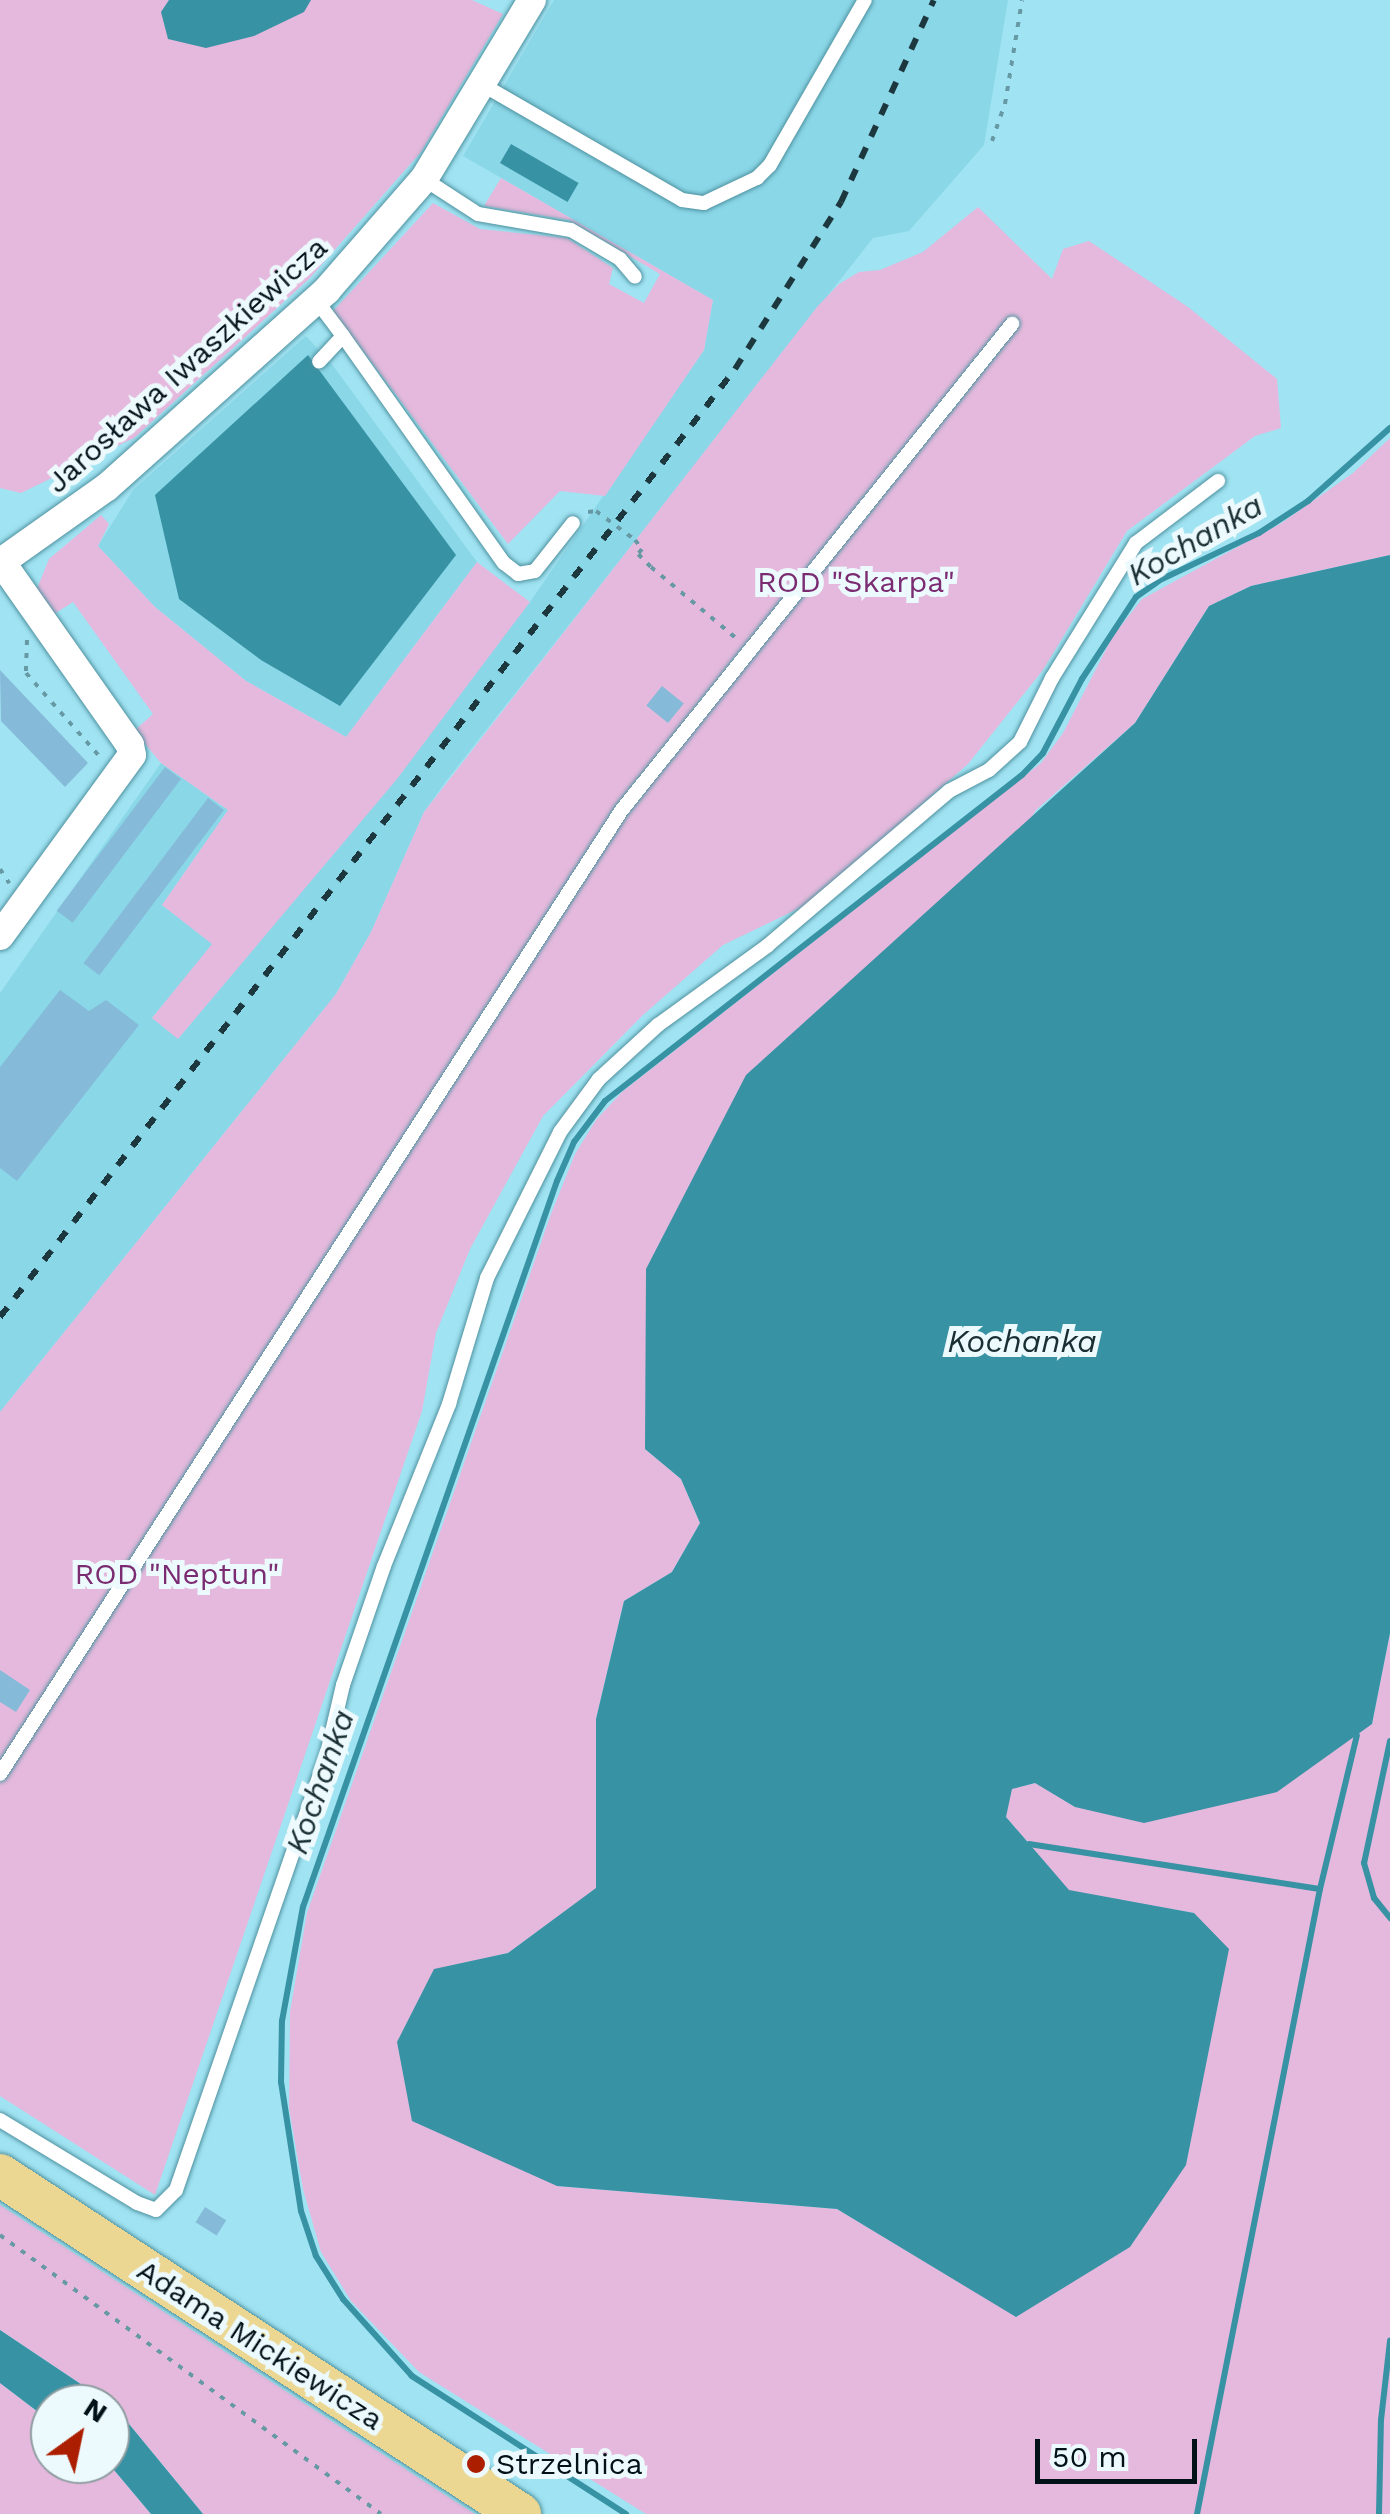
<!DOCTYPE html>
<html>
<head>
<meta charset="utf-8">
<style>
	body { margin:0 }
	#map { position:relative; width:1390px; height:2514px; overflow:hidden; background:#a0e3f2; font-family:"Work Sans",sans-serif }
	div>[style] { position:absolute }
	.built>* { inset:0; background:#8ad7e8 }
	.green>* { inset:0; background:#e5b9dd }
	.water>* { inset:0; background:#3792a4; transform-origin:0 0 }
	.stream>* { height:6px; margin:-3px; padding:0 3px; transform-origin:3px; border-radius:3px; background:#3792a4 }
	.building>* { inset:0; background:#85bbd8; transform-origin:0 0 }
	.path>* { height:4px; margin-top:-2px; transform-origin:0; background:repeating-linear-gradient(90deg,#6799a5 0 5px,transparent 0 13px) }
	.roads { filter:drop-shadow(0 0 2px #4f919f) drop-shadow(0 0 2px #4f919f) }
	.lane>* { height:14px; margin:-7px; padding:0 7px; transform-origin:7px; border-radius:7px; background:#fff }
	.street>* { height:28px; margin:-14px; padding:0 14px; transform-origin:14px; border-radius:14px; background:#fff }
	.primary>* { height:42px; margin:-21px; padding:0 21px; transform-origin:21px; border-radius:21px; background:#ebd692 }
	.rail>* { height:6px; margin-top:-3px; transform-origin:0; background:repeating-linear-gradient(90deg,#1d373f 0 12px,transparent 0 24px) }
	.dots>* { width:28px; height:28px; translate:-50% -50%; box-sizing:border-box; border:5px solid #edfafd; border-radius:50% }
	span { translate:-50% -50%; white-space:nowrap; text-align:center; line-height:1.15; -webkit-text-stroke:10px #edfafd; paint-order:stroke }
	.street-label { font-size:30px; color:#001117 }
	.park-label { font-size:30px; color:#7a2b71 }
	.poi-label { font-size:30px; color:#001117 }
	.left { translate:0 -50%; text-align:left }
	.water-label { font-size:32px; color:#1a2f33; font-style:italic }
	.north { position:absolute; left:30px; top:2384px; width:100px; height:100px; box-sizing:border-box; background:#edfafd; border:2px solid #8e9da1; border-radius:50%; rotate:33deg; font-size:28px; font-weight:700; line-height:40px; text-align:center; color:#001117 }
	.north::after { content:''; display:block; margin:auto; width:35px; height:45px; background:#ac1e00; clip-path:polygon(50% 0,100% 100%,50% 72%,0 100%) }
	.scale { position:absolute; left:1035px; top:2439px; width:162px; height:45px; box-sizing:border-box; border:5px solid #001117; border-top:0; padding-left:12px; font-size:30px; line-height:35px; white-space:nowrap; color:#001117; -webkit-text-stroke:8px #edfafd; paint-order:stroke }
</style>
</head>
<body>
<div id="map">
	<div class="built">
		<i style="clip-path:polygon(554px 0,1008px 0,984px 145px,909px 231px,873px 238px,447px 780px,424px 812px,371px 932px,336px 994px,0 1412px,0 993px,161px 763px,228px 810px,162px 905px,213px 944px,152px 1018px,179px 1038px,530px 602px,704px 350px,713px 300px,463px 156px)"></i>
		<i style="clip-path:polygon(306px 336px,334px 367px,477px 562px,346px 737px,246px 681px,155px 607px,98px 546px,133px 490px)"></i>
	</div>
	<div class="green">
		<i style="clip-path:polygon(0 0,472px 0,503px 14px,421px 152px,309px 279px,134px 438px,21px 493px,0 488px)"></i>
		<i style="clip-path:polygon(501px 178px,713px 300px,704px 350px,605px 496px,560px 491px,508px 544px,333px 311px,433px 203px,480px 229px,567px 238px,613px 268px,609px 284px,644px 303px,660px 274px,569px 220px,484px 206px)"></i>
		<i style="clip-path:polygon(978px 207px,1052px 279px,1063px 249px,1089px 241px,1188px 307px,1277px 379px,1281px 428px,1255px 436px,1127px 531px,1043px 670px,968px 764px,808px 904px,723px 945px,643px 1015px,543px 1116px,470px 1249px,436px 1333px,422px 1411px,155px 2195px,0 2096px,0 1412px,336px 994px,371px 932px,424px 812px,817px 307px,839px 284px,859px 272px,880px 270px,923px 252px)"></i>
		<i style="clip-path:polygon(1390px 438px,1390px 555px,1251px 586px,1209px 606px,1135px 723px,1036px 810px,645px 1449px,681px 1479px,700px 1523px,672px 1572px,624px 1601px,596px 1719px,596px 1889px,508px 1953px,434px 1970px,557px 2186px,837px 2209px,1017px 2317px,1194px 1913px,1069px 1891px,1006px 1817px,1011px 1789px,1036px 1783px,1075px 1807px,1372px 1724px,1390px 1633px,1390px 2514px,646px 2514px,419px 2372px,351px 2301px,321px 2252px,303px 2189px,289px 2108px,290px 2012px,307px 1913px,551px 1214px,575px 1154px,596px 1120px,622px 1092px,1041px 763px,1063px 733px,1113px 636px,1142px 599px,1280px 524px,1353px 473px)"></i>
		<i style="clip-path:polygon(101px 515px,109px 524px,98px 546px,155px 607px,246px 681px,346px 737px,477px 562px,530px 602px,397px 779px,178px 1039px,152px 1018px,212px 944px,162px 905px,228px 810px,161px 763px,134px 731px,153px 714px,73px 602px,51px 616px,36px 591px,49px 559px)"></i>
		<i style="clip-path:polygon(0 2205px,439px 2491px,475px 2514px,203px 2514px,115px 2407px,0 2330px)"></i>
		<i style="clip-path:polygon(0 2383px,50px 2421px,50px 2464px,109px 2464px,151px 2514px,0 2514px)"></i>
	</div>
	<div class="water">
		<i style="clip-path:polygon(169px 0,311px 0,304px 12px,254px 36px,206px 48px,168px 39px,161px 12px)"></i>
		<i style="left:511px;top:144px;width:78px;height:22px;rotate:30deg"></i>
		<i style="clip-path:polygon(308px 355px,456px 555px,340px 706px,261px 660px,179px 599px,155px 495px)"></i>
		<i style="clip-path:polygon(1390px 555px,1390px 1633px,1372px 1724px,1277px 1792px,1144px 1823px,1075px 1807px,1035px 1783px,1012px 1789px,1006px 1817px,1069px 1890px,1194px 1913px,1229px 1949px,1186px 2165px,1130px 2247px,1016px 2317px,837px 2209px,557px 2186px,412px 2121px,397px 2042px,434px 1969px,508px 1953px,596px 1888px,596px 1719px,624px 1601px,672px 1572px,700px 1523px,681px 1479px,645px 1449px,646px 1269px,746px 1075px,1135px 723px,1209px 606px,1251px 586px)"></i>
		<i style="clip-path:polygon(0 2330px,115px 2407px,203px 2514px,151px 2514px,109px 2464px,110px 2404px,50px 2404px,50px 2421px,0 2383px)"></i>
	</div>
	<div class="stream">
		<i style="left:1390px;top:1741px;width:125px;rotate:102deg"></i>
		<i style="left:1364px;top:1863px;width:36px;rotate:74deg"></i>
		<i style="left:1374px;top:1898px;width:26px;rotate:51deg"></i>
		<i style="left:1029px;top:1844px;width:294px;rotate:8.8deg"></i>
		<i style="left:626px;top:2514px;width:255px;rotate:-147.2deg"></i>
		<i style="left:412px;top:2376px;width:103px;rotate:-131.9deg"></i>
		<i style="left:343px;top:2299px;width:51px;rotate:-122.1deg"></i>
		<i style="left:316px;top:2256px;width:47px;rotate:-108.4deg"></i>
		<i style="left:301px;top:2211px;width:131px;rotate:-98.8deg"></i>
		<i style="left:281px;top:2082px;width:61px;rotate:-89.1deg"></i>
		<i style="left:282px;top:2021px;width:116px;rotate:-79.6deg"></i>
		<i style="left:303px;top:1907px;width:769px;rotate:-70.72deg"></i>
		<i style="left:557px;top:1181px;width:43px;rotate:-66.4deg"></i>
		<i style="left:574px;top:1142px;width:51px;rotate:-52.9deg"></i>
		<i style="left:605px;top:1101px;width:529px;rotate:-38.02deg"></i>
		<i style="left:1022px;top:775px;width:30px;rotate:-46deg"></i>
		<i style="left:1043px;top:753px;width:84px;rotate:-62.2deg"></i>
		<i style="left:1082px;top:679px;width:98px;rotate:-56.6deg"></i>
		<i style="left:1136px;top:597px;width:32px;rotate:-35deg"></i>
		<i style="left:1162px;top:579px;width:107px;rotate:-25.4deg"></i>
		<i style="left:1259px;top:533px;width:59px;rotate:-33.1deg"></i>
		<i style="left:1308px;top:501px;width:110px;rotate:-41.7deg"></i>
		<i style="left:1197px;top:2514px;width:637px;rotate:-78.87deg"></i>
		<i style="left:1320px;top:1889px;width:158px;rotate:-76.5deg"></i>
		<i style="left:1379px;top:2514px;width:94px;rotate:-88.8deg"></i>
		<i style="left:1381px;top:2420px;width:80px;rotate:-83.5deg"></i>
	</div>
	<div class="building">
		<i style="clip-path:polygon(0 670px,88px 763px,65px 787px,1px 721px)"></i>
		<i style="left:662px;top:686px;width:28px;height:25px;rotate:39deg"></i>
		<i style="left:165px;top:767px;width:20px;height:180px;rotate:37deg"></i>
		<i style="left:208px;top:798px;width:20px;height:207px;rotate:37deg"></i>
		<i style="clip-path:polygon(60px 990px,89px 1011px,106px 1000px,139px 1025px,17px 1181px,0 1168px,0 1067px)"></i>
		<i style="clip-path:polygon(0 1670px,30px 1690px,16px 1712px,0 1702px)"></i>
		<i style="left:205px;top:2207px;width:25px;height:18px;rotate:32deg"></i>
	</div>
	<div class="path">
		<i style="left:992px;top:141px;width:39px;rotate:-71deg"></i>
		<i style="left:1005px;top:104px;width:105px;rotate:-80.7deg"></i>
		<i style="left:588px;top:512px;width:8px;rotate:-7deg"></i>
		<i style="left:596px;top:511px;width:49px;rotate:36.6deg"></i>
		<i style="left:635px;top:540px;width:11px;rotate:52deg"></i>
		<i style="left:642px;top:549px;width:6px;rotate:129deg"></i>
		<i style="left:638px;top:554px;width:18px;rotate:45deg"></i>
		<i style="left:651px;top:567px;width:112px;rotate:39.9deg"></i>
		<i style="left:27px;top:640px;width:33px;rotate:92deg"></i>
		<i style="left:26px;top:673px;width:112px;rotate:48.6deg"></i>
		<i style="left:0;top:869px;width:17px;rotate:57deg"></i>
		<i style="left:0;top:2235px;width:472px;rotate:36.2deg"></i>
	</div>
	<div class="roads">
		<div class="lane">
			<i style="left:483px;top:85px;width:230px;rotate:30deg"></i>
			<i style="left:682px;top:200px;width:22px;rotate:8deg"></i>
			<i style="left:704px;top:203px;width:59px;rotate:-25.3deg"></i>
			<i style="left:757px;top:178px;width:18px;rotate:-45deg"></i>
			<i style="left:770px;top:165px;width:190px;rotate:-60.1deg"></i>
			<i style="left:424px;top:179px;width:64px;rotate:32.9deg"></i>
			<i style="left:478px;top:214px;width:94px;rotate:9.8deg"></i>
			<i style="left:571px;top:230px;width:57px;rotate:30.6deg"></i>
			<i style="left:620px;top:259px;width:23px;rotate:50deg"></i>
			<i style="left:316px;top:300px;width:45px;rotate:53.1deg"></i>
			<i style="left:343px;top:336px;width:35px;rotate:133deg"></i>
			<i style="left:343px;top:336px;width:278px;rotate:54.7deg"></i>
			<i style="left:504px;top:563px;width:18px;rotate:38deg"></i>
			<i style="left:518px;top:574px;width:17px;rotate:-10deg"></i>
			<i style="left:535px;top:571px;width:61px;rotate:-51.6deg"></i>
			<i style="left:0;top:1774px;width:1146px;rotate:-57.18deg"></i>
			<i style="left:621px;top:811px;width:625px;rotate:-51.24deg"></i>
			<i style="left:0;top:2120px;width:160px;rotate:31.2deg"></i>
			<i style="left:137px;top:2203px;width:20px;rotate:20deg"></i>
			<i style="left:156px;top:2210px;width:28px;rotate:-45deg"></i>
			<i style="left:176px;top:2190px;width:457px;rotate:-70.9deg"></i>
			<i style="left:326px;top:1758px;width:75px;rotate:-76.9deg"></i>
			<i style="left:343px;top:1685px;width:126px;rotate:-71deg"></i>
			<i style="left:384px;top:1566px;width:175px;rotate:-68.1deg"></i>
			<i style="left:449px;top:1404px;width:132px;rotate:-73.2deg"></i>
			<i style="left:487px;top:1278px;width:163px;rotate:-63.4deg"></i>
			<i style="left:560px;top:1132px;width:66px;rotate:-53.7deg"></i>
			<i style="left:599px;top:1079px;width:80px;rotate:-42.5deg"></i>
			<i style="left:658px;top:1025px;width:135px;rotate:-35.9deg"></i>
			<i style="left:767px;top:946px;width:239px;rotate:-40.4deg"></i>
			<i style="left:949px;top:791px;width:45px;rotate:-27.7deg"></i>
			<i style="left:989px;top:770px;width:42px;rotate:-42.1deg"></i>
			<i style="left:1020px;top:742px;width:72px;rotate:-63.4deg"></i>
			<i style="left:1052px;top:678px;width:159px;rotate:-58.1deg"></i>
			<i style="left:1136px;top:543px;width:103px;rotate:-37.1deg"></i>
		</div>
		<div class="street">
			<i style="left:0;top:560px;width:226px;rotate:54.9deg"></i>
			<i style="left:130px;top:745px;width:10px;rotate:79deg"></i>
			<i style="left:132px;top:755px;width:224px;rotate:126.1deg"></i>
			<i style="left:1px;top:562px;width:130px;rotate:-35.3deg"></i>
			<i style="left:107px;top:487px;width:295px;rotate:-41.8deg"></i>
			<i style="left:327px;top:290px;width:147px;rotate:-48.9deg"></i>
			<i style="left:424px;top:179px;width:209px;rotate:-58.9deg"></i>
		</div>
		<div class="primary">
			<i style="left:0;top:2175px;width:621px;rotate:33.1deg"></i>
		</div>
	</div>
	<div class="rail">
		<i style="left:0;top:1317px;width:1200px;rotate:-52.21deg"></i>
		<i style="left:735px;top:369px;width:198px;rotate:-57.6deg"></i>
		<i style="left:841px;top:202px;width:222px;rotate:-65.3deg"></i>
	</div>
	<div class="dots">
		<i style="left:476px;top:2464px;background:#ac1e00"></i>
	</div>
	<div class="street-label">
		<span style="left:187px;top:365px;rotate:-42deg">Jarosława Iwaszkiewicza</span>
		<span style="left:260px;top:2345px;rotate:33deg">Adama Mickiewicza</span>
	</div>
	<div class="park-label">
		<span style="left:856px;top:582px">ROD "Skarpa"</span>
		<span style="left:177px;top:1574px">ROD "Neptun"</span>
	</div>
	<div class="poi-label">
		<span class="left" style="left:496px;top:2464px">Strzelnica</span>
	</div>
	<div class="water-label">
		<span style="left:1195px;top:540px;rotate:-30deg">Kochanka</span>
		<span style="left:1022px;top:1341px">Kochanka</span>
		<span style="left:320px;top:1782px;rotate:-71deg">Kochanka</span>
	</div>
	<div class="north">N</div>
	<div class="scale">50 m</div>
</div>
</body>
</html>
